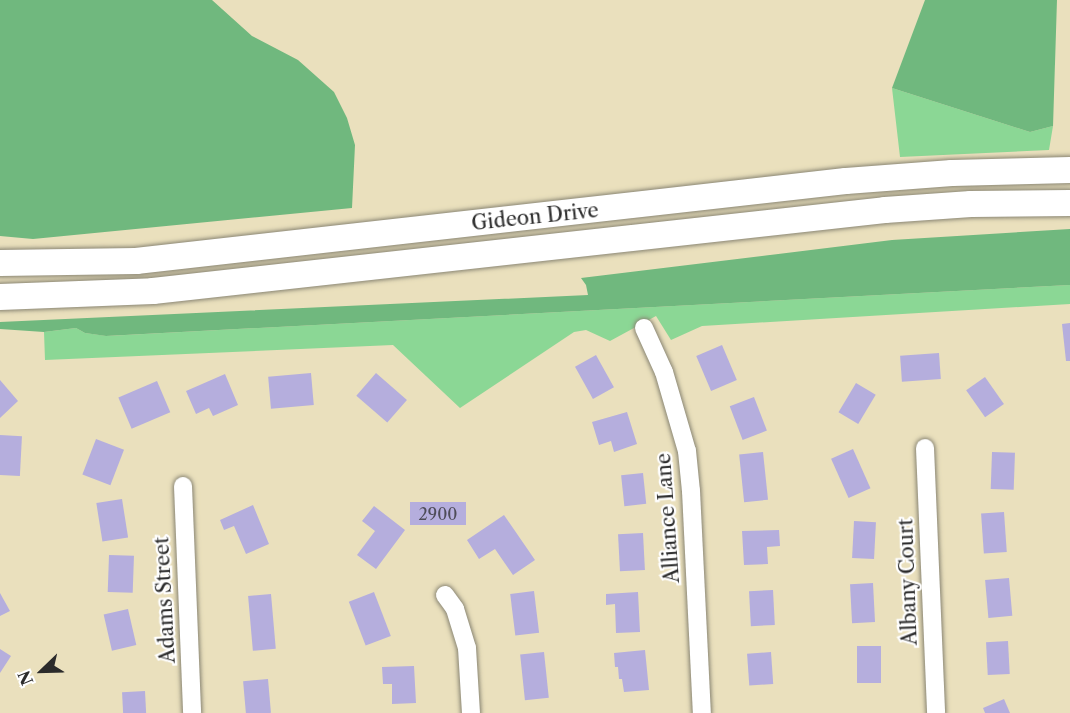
<!DOCTYPE html>
<html>
<head>
<meta charset="utf-8">
<style>
	body { margin:0 }
	#map { position:relative; width:1070px; height:713px; overflow:hidden; background:#eae0bd; font-family:"Libre Caslon Text",serif }
	div>[style] { position:absolute }
	.green>* { inset:0; background:#8bd795 }
	.forest>* { inset:0; background:#70b87e }
	.building>* { inset:0; background:#b5aedd; transform-origin:0 0 }
	.roads { filter:drop-shadow(0 0 2px #8a8674) drop-shadow(0 0 2px #8a8674) }
	.street>* { height:18px; margin:-9px; padding:0 9px; transform-origin:9px; border-radius:9px; background:#fff }
	.secondary>* { height:26px; margin:-13px; padding:0 13px; transform-origin:13px; border-radius:13px; background:#fff }
	span { translate:-50% -50%; white-space:nowrap; text-align:center; line-height:1.15; -webkit-text-stroke:4.5px #fff; paint-order:stroke }
	.number-label { font-size:16px; color:#4e4c58 }
	.number-label span { -webkit-text-stroke-width:0 }
	.street-label { font-size:20px; color:#2b2b2b }
	.north { position:absolute; left:12px; top:641px; width:60px; height:60px; -webkit-text-stroke:4px #fff; paint-order:stroke; rotate:247deg; font-size:16px; font-weight:700; line-height:24px; text-align:center; color:#2b2b2b }
	.north::after { content:''; display:block; margin:auto; width:21px; height:27px; background:#2b2b2b; clip-path:polygon(50% 0,100% 100%,50% 72%,0 100%) }
</style>
</head>
<body>
<div id="map">
	<div class="green">
		<i style="clip-path:polygon(892px 88px,1030px 132px,1053px 126px,1049px 150px,900px 157px)"></i>
		<i style="clip-path:polygon(1070px 285px,1070px 304px,702px 326px,671px 340px,656px 316px,610px 341px,586px 330px,574px 332px,460px 408px,393px 345px,45px 360px,44px 332px,76px 328px,85px 333px,107px 336px)"></i>
	</div>
	<div class="forest">
		<i style="clip-path:polygon(0 0,212px 0,252px 36px,298px 60px,334px 92px,347px 118px,355px 145px,352px 208px,33px 239px,0 236px)"></i>
		<i style="clip-path:polygon(925px 0,1057px 0,1053px 126px,1030px 132px,892px 88px)"></i>
		<i style="clip-path:polygon(1070px 229px,1070px 285px,106px 336px,85px 333px,76px 328px,44px 332px,0 329px,0 322px,588px 295px,586px 285px,581px 278px,892px 240px)"></i>
	</div>
	<div class="building">
		<i style="clip-path:polygon(1070px 323px,1070px 361px,1066px 361px,1062px 324px)"></i>
		<i style="left:722px;top:345px;width:38px;height:28px;rotate:67deg"></i>
		<i style="left:939px;top:353px;width:26px;height:39px;rotate:86deg"></i>
		<i style="left:596px;top:355px;width:37px;height:24px;rotate:61deg"></i>
		<i style="left:311px;top:373px;width:32px;height:43px;rotate:85deg"></i>
		<i style="left:376px;top:373px;width:41px;height:30px;rotate:41deg"></i>
		<i style="clip-path:polygon(225px 374px,238px 405px,213px 416px,209px 408px,196px 414px,186px 391px)"></i>
		<i style="left:985px;top:377px;width:33px;height:23px;rotate:55deg"></i>
		<i style="clip-path:polygon(0 380px,18px 401px,0 418px)"></i>
		<i style="left:157px;top:381px;width:34px;height:42px;rotate:67deg"></i>
		<i style="left:856px;top:383px;width:23px;height:34px;rotate:31deg"></i>
		<i style="left:754px;top:397px;width:36px;height:26px;rotate:69deg"></i>
		<i style="clip-path:polygon(627px 412px,637px 444px,614px 452px,611px 441px,599px 445px,592px 422px)"></i>
		<i style="left:0;top:435px;width:22px;height:40px;rotate:3deg"></i>
		<i style="left:96px;top:439px;width:30px;height:38px;rotate:21deg"></i>
		<i style="left:853px;top:449px;width:43px;height:24px;rotate:66deg"></i>
		<i style="left:763px;top:452px;width:48px;height:24px;rotate:84deg"></i>
		<i style="left:992px;top:452px;width:23px;height:37px;rotate:2deg"></i>
		<i style="left:643px;top:473px;width:31px;height:22px;rotate:84deg"></i>
		<i style="left:122px;top:499px;width:39px;height:26px;rotate:81deg"></i>
		<i style="left:466px;top:502px;width:23px;height:56px;rotate:90deg"></i>
		<i style="clip-path:polygon(253px 505px,269px 544px,246px 554px,234px 526px,224px 530px,220px 520px)"></i>
		<i style="clip-path:polygon(374px 506px,405px 530px,376px 569px,357px 555px,375px 531px,362px 521px)"></i>
		<i style="left:1004px;top:512px;width:40px;height:23px;rotate:86deg"></i>
		<i style="clip-path:polygon(504px 515px,535px 560px,513px 575px,495px 549px,479px 559px,467px 540px)"></i>
		<i style="left:854px;top:521px;width:22px;height:37px;rotate:3deg"></i>
		<i style="clip-path:polygon(779px 530px,780px 546px,767px 547px,768px 564px,744px 565px,742px 531px)"></i>
		<i style="left:643px;top:533px;width:37px;height:25px;rotate:87deg"></i>
		<i style="left:109px;top:555px;width:25px;height:37px;rotate:2deg"></i>
		<i style="left:1009px;top:578px;width:38px;height:24px;rotate:85deg"></i>
		<i style="left:873px;top:583px;width:39px;height:23px;rotate:87deg"></i>
		<i style="left:773px;top:590px;width:35px;height:24px;rotate:87deg"></i>
		<i style="left:534px;top:591px;width:42px;height:24px;rotate:83deg"></i>
		<i style="left:374px;top:592px;width:47px;height:27px;rotate:69deg"></i>
		<i style="clip-path:polygon(638px 592px,640px 632px,616px 633px,615px 604px,606px 605px,606px 594px)"></i>
		<i style="clip-path:polygon(0 593px,10px 611px,0 616px)"></i>
		<i style="left:271px;top:594px;width:55px;height:23px;rotate:85deg"></i>
		<i style="left:128px;top:609px;width:37px;height:25px;rotate:77deg"></i>
		<i style="left:1008px;top:641px;width:33px;height:22px;rotate:87deg"></i>
		<i style="left:857px;top:646px;width:24px;height:37px"></i>
		<i style="clip-path:polygon(0 649px,11px 656px,0 673px)"></i>
		<i style="clip-path:polygon(645px 650px,649px 690px,624px 692px,622px 679px,619px 679px,618px 667px,615px 667px,614px 653px)"></i>
		<i style="left:544px;top:652px;width:46px;height:24px;rotate:84deg"></i>
		<i style="left:771px;top:652px;width:32px;height:24px;rotate:86deg"></i>
		<i style="clip-path:polygon(414px 666px,416px 703px,392px 704px,392px 684px,383px 684px,382px 667px)"></i>
		<i style="left:268px;top:679px;width:34px;height:25px;rotate:85deg"></i>
		<i style="left:145px;top:691px;width:22px;height:23px;rotate:87deg"></i>
		<i style="clip-path:polygon(1004px 699px,1010px 713px,985px 713px,983px 708px)"></i>
	</div>
	<div class="roads">
		<div class="street">
			<i style="left:644px;top:328px;width:48px;rotate:65.6deg"></i>
			<i style="left:664px;top:372px;width:82px;rotate:73.8deg"></i>
			<i style="left:687px;top:451px;width:40px;rotate:84.3deg"></i>
			<i style="left:691px;top:491px;width:222px;rotate:87.2deg"></i>
			<i style="left:925px;top:448px;width:265px;rotate:87.6deg"></i>
			<i style="left:183px;top:486px;width:227px;rotate:87.7deg"></i>
			<i style="left:445px;top:595px;width:17px;rotate:54deg"></i>
			<i style="left:455px;top:609px;width:41px;rotate:72.9deg"></i>
			<i style="left:467px;top:648px;width:65px;rotate:86.5deg"></i>
		</div>
		<div class="secondary">
			<i style="left:0;top:263px;width:136px;rotate:-0.8deg"></i>
			<i style="left:136px;top:261px;width:714px;rotate:-6.43deg"></i>
			<i style="left:846px;top:181px;width:106px;rotate:-4.3deg"></i>
			<i style="left:952px;top:173px;width:118px;rotate:-1.5deg"></i>
			<i style="left:0;top:297px;width:153px;rotate:-2.2deg"></i>
			<i style="left:153px;top:291px;width:736px;rotate:-6.31deg"></i>
			<i style="left:885px;top:210px;width:86px;rotate:-4deg"></i>
			<i style="left:971px;top:204px;width:99px;rotate:-0.6deg"></i>
		</div>
	</div>
	<div class="number-label">
		<span style="left:438px;top:514px">2900</span>
	</div>
	<div class="street-label">
		<span style="left:535px;top:217px;rotate:-6deg">Gideon Drive</span>
		<span style="left:668px;top:518px;rotate:-94deg">Alliance Lane</span>
		<span style="left:908px;top:582px;rotate:-92deg">Albany Court</span>
		<span style="left:165px;top:600px;rotate:-93deg">Adams Street</span>
	</div>
	<div class="north">N</div>
</div>
</body>
</html>
